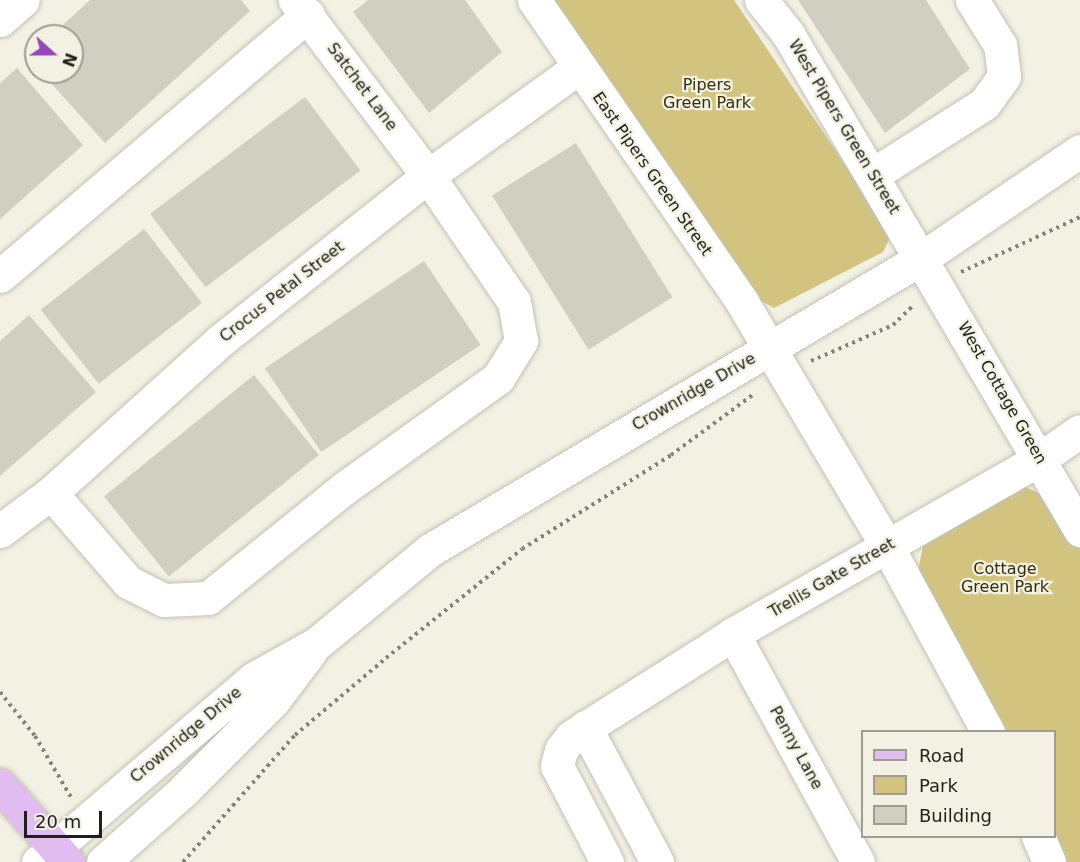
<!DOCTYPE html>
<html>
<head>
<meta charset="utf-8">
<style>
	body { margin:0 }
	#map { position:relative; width:1080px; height:862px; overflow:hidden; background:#f3f1e3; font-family:"DejaVu Sans",sans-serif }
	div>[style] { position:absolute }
	.green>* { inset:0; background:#d2c47f }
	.building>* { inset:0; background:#d1cfc2; transform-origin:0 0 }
	.path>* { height:4px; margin-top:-2px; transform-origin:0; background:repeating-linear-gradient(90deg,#838279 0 3px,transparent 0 7.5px) }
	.roads { filter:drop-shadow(0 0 2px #c3c1b4) drop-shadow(0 0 2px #c3c1b4) }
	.minor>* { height:33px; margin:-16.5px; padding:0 16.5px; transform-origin:16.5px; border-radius:16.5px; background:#fff }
	.major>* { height:33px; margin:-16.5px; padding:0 16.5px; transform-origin:16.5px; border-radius:16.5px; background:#e0bcf1 }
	span { translate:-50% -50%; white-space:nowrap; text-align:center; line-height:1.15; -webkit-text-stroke:4.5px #f3f1e3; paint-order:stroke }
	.park-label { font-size:16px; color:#332d0b }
	.street-label { font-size:16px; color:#201f1a }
	.legend { position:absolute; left:861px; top:730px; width:195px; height:108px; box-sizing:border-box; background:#f3f1e3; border:2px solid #9f9d93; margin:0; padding:8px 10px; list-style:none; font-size:18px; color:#201f1a }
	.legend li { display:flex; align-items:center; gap:12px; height:30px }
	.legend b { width:30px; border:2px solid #9f9d93 }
	.north { position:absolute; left:24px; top:24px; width:60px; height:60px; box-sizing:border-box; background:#f3f1e3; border:2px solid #9f9d93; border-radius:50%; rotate:111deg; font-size:16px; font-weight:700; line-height:24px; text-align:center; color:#201f1a }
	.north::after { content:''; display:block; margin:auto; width:21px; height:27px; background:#9647b8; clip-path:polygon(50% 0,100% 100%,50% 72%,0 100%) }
	.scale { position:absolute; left:24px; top:811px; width:78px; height:27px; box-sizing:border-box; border:3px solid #201f1a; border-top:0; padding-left:8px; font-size:18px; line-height:21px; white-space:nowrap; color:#201f1a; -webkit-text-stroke:4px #f3f1e3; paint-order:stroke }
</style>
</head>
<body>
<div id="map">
	<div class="green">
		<i style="clip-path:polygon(553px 0,734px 0,892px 234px,883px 252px,774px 308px,758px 299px)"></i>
		<i style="clip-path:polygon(1018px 484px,1053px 499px,1080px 549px,1080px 862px,1065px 862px,1054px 837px,1054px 732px,1005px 731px,918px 571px,924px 541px)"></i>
	</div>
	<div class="building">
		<i style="clip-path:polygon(90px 0,241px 0,250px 11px,105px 143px,41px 72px,72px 72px,72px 36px,51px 36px)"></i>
		<i style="clip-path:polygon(368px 0,465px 0,502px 52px,429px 113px,353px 12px)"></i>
		<i style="clip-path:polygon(798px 0,926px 0,970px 69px,885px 133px)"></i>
		<i style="clip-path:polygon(17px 68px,83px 145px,0 219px,0 83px)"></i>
		<i style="left:305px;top:97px;width:92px;height:194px;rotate:53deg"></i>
		<i style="left:576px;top:143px;width:182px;height:99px;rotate:58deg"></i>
		<i style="left:144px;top:229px;width:94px;height:131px;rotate:52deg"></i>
		<i style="left:424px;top:261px;width:101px;height:192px;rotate:56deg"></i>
		<i style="clip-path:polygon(29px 315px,96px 392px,0 476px,0 341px)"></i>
		<i style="left:254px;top:375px;width:103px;height:193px;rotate:51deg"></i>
	</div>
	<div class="path">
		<i style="left:961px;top:272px;width:131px;rotate:-24.8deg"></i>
		<i style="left:811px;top:361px;width:90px;rotate:-23.7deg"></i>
		<i style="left:893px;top:325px;width:29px;rotate:-44deg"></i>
		<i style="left:0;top:692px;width:56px;rotate:51.5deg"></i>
		<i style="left:35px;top:736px;width:71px;rotate:59.5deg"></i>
		<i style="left:183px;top:862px;width:169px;rotate:-48.6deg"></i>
		<i style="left:295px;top:735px;width:119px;rotate:-40.2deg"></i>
		<i style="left:386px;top:658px;width:174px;rotate:-38.7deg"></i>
		<i style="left:522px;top:549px;width:176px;rotate:-32.2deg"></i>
		<i style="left:671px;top:455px;width:104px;rotate:-36.4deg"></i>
	</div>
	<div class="roads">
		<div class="minor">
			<i style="left:534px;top:0;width:367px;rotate:55.4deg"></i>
			<i style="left:742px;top:302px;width:284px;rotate:59.3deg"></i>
			<i style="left:887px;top:546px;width:212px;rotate:61.5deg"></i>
			<i style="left:761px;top:0;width:43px;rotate:51.5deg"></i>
			<i style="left:788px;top:34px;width:576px;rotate:59.51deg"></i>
			<i style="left:0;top:20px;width:30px;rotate:-41deg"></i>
			<i style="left:872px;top:175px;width:133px;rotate:-32.4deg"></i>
			<i style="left:984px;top:104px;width:34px;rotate:-54deg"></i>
			<i style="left:1004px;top:76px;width:31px;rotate:-97deg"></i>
			<i style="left:1000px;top:45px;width:53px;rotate:-121.9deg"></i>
			<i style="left:0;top:276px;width:404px;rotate:-40.3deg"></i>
			<i style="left:51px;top:493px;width:118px;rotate:49.1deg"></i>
			<i style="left:128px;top:582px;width:40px;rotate:26.6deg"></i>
			<i style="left:164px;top:600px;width:44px;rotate:-2.6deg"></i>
			<i style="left:208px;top:598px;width:174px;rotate:-38.9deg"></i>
			<i style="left:343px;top:489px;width:191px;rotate:-35.6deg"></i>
			<i style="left:498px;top:378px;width:44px;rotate:-58.1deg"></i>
			<i style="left:521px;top:341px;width:40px;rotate:-100deg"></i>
			<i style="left:514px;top:302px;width:153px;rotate:-124.3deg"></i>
			<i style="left:428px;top:176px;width:221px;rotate:-127.1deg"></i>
			<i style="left:0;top:531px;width:64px;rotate:-36.7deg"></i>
			<i style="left:51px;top:493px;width:229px;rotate:-42deg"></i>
			<i style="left:221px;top:340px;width:264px;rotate:-38.4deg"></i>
			<i style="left:428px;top:176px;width:185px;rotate:-35.8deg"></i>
			<i style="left:733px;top:634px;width:260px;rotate:61.3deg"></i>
			<i style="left:585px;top:727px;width:153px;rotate:61.9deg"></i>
			<i style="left:1038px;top:836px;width:28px;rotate:67deg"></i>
			<i style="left:38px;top:862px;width:282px;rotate:-40.4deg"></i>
			<i style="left:253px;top:679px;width:72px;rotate:-29.1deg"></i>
			<i style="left:316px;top:644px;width:148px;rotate:-39.5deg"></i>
			<i style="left:430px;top:550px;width:572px;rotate:-30.69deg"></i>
			<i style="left:922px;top:258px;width:191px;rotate:-34.1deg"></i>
			<i style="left:103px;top:862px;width:106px;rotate:-41.5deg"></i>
			<i style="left:182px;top:792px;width:129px;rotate:-45deg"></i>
			<i style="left:273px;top:701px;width:61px;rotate:-52.9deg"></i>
			<i style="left:607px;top:862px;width:108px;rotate:-117.5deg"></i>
			<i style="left:557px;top:766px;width:16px;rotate:-76deg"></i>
			<i style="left:561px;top:750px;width:16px;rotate:-52deg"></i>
			<i style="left:571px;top:737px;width:192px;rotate:-32.4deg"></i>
			<i style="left:733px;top:634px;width:355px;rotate:-29.7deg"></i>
			<i style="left:1041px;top:458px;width:47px;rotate:-34.7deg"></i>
		</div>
		<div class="major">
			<i style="left:0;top:785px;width:103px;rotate:48.6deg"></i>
		</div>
	</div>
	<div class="park-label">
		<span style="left:707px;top:94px">Pipers<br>Green Park</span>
		<span style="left:1005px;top:578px">Cottage<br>Green Park</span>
	</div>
	<div class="street-label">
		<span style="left:362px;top:87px;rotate:53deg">Satchet Lane</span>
		<span style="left:844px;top:127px;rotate:59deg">West Pipers Green Street</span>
		<span style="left:652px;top:174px;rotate:55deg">East Pipers Green Street</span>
		<span style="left:282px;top:292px;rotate:-38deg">Crocus Petal Street</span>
		<span style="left:694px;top:392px;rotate:-30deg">Crownridge Drive</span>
		<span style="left:1002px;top:393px;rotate:60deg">West Cottage Green</span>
		<span style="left:832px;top:578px;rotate:-30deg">Trellis Gate Street</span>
		<span style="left:186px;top:735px;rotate:-40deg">Crownridge Drive</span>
		<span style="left:796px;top:748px;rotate:61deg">Penny Lane</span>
	</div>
	<ul class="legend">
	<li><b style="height:8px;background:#e0bcf1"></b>Road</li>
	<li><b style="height:16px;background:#d2c47f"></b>Park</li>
	<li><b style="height:16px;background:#d1cfc2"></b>Building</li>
	</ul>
	<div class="north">N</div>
	<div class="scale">20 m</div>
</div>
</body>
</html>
